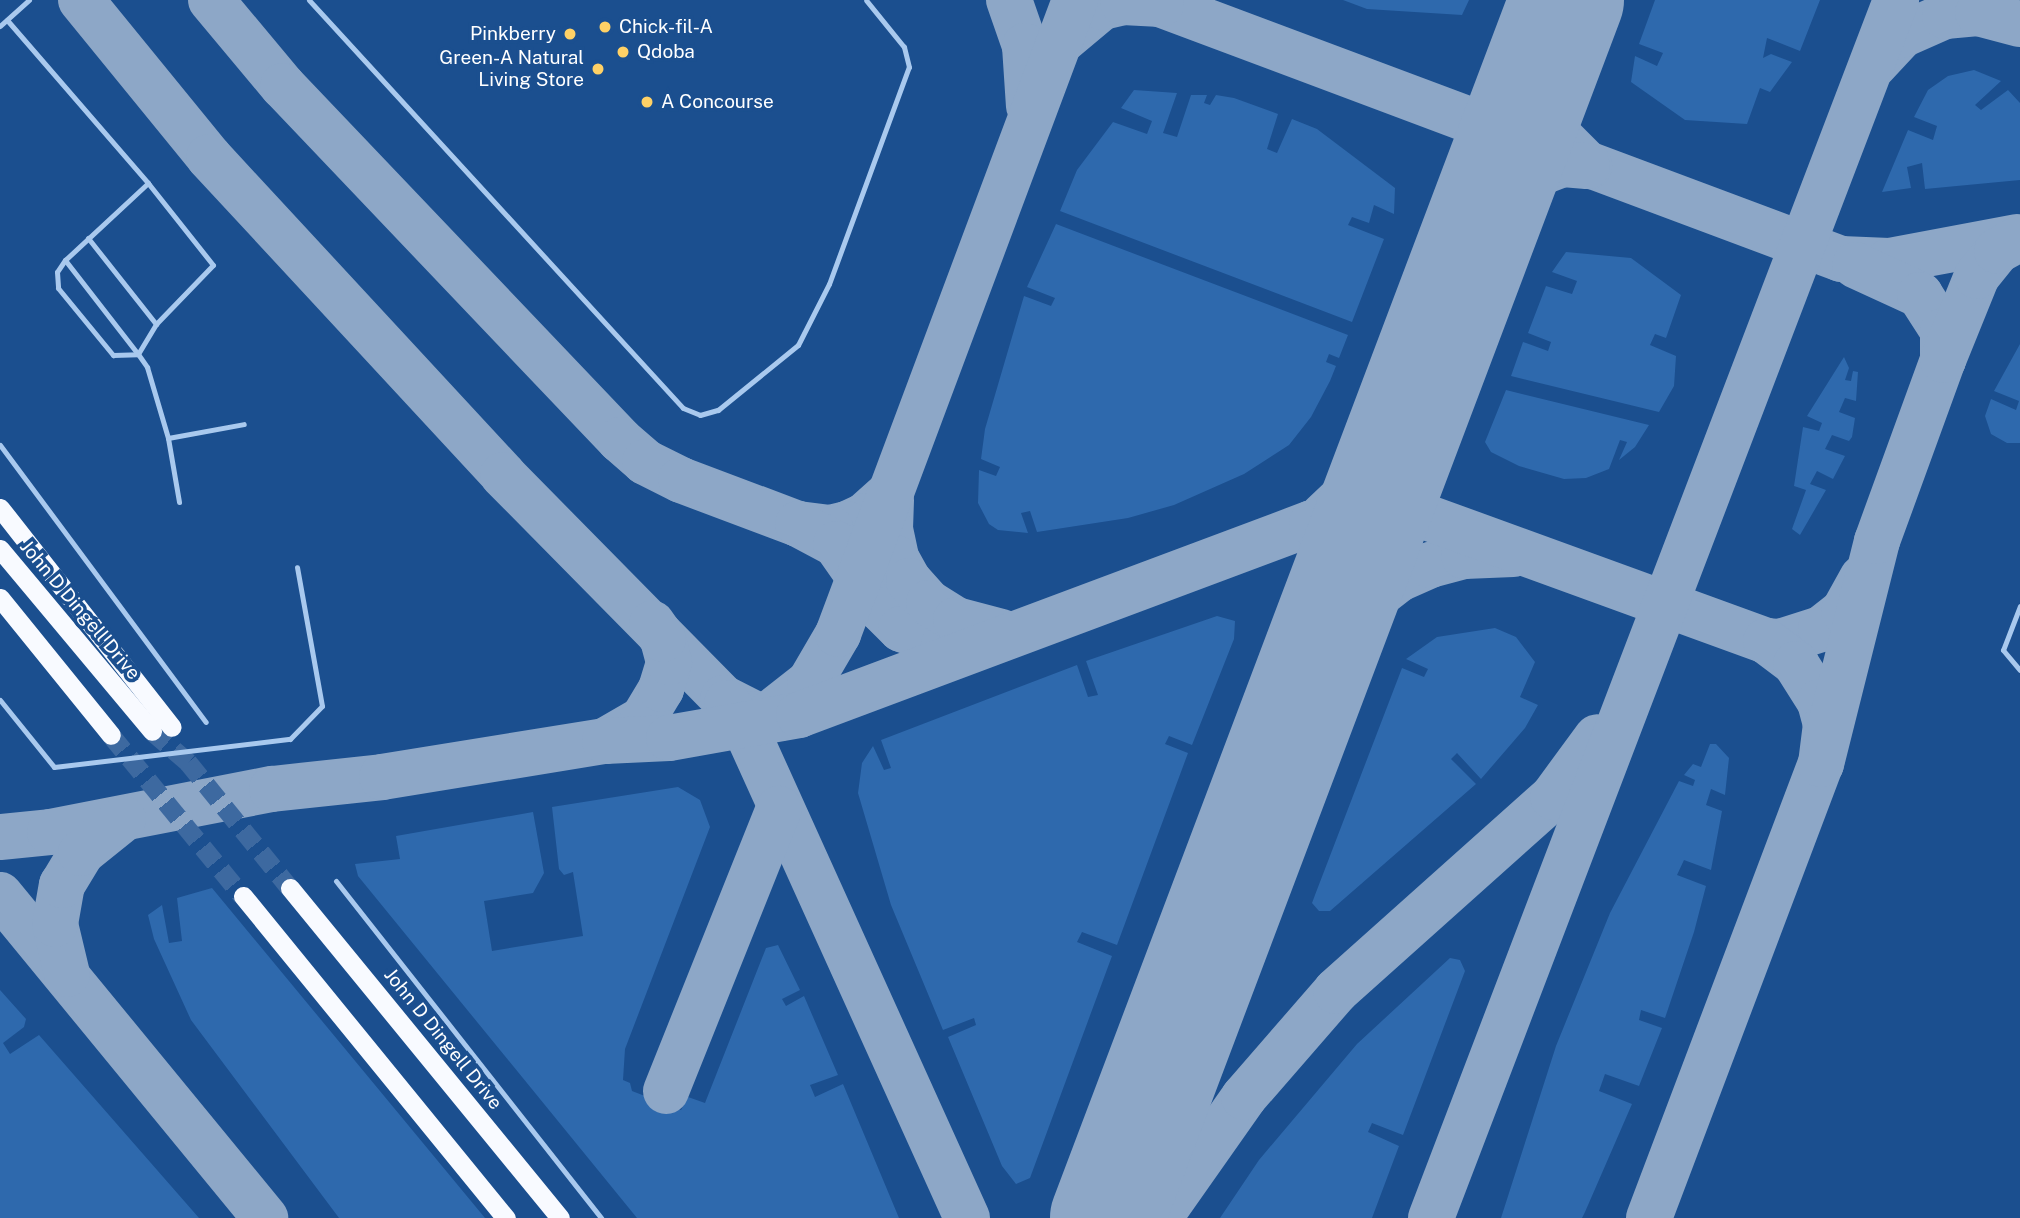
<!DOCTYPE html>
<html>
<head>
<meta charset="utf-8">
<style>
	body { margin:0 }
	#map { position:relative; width:2020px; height:1218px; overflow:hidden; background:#1b4f8f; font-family:"Public Sans",sans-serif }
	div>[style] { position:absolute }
	.green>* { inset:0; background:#2e69ad }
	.taxiway>* { height:46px; margin:-23px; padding:0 23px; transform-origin:23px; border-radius:23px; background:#8da7c7 }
	.runway>* { height:114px; margin:-57px; padding:0 57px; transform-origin:57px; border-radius:57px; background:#8da7c7 }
	.trunk-tunnel>* { height:19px; margin-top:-9.5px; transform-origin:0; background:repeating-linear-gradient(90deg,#3d69a0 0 19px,transparent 0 29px) }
	.service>* { height:5px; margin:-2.5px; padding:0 2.5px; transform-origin:2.5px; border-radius:2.5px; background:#a9c9ee }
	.trunk>* { height:19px; margin:-9.5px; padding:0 9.5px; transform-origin:9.5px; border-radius:9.5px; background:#f8faff }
	.dots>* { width:19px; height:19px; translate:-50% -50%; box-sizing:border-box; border:4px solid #1b4f8f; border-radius:50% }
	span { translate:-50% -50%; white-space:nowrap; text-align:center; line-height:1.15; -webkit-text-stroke:7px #1b4f8f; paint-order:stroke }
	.poi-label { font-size:19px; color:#fff }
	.left { translate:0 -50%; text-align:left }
	.right { translate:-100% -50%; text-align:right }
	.street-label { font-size:19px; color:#fff }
</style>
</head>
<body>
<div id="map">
	<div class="green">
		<i style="clip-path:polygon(1343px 0,1469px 0,1462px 15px,1367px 9px)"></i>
		<i style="clip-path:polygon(1655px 0,1820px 0,1800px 51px,1767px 38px,1763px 58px,1771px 54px,1792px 62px,1770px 92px,1760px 88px,1747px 124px,1685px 120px,1631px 82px,1635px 56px,1657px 66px,1663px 53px,1639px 44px)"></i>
		<i style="clip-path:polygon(1974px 70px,2001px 81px,1975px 105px,1981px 110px,2008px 90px,2020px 103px,2020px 180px,1925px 189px,1922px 163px,1907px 167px,1911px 188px,1882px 192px,1908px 130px,1933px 140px,1937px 126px,1914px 117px,1928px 90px,1948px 76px)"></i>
		<i style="clip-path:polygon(1134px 90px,1177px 93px,1163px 133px,1177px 137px,1191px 95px,1207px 95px,1204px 103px,1210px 105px,1216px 95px,1234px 98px,1278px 114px,1267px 149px,1277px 153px,1292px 119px,1317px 129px,1395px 188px,1394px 214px,1374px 205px,1369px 223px,1352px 217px,1348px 225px,1384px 239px,1352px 322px,1060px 211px,1077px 170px,1113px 122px,1147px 134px,1152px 121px,1121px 108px)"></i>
		<i style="clip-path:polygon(1056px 224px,1348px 335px,1339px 358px,1329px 354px,1326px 362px,1336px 366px,1330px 381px,1311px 417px,1289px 445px,1244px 474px,1174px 505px,1128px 518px,1037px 532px,1030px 511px,1021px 513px,1028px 533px,998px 530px,989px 524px,978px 503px,979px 470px,996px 476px,1000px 467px,981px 459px,985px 429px,1024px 296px,1051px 306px,1055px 298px,1027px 287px)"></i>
		<i style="clip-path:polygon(1566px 252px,1631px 258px,1681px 295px,1666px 338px,1655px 334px,1650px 345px,1676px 356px,1674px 386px,1659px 412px,1511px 376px,1523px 342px,1548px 351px,1551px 342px,1528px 333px,1546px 286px,1572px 294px,1577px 281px,1552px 272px)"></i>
		<i style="clip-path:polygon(2020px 344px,2020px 443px,2007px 443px,1991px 434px,1985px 416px,1991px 399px,2016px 410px,2019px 401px,1994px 391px)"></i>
		<i style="clip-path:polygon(1844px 357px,1849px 368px,1845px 380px,1851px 381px,1853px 371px,1858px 372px,1856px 401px,1845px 398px,1839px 412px,1855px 418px,1852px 437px,1849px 441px,1832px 435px,1825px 449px,1845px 456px,1833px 479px,1817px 471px,1810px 484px,1826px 490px,1800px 535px,1792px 529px,1806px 490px,1794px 486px,1803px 427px,1819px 431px,1822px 423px,1807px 416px)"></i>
		<i style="clip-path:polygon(1506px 390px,1649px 425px,1635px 447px,1619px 460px,1627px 442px,1620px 440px,1609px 469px,1586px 478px,1564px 479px,1519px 466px,1491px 452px,1485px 442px)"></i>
		<i style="clip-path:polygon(1217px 616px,1235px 621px,1234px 639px,1192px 745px,1169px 736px,1165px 744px,1188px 753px,1117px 945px,1082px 932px,1077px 942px,1112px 956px,1030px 1178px,1016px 1184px,1002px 1166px,948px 1037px,976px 1025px,974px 1018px,943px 1030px,891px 905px,858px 793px,862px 763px,873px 746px,884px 770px,891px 768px,881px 740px,1077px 665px,1088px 697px,1098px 695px,1086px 661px)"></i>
		<i style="clip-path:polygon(1495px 628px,1516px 637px,1535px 662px,1520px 697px,1538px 705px,1525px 728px,1481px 779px,1457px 753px,1451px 759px,1476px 784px,1330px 911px,1319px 911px,1312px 903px,1315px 895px,1402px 668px,1424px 677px,1428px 669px,1406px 659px,1437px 637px)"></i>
		<i style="clip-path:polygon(1710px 744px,1716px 744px,1729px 758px,1725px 795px,1711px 789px,1706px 805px,1722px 811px,1711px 870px,1684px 860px,1677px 875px,1706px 886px,1694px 932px,1665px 1018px,1641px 1010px,1639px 1020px,1662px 1028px,1639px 1086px,1605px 1074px,1599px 1091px,1632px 1104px,1585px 1212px,1582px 1218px,1501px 1218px,1556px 1046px,1610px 913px,1679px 781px,1693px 786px,1695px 780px,1684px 775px,1693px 764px,1701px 767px)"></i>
		<i style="clip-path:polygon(678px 787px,700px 800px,710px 827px,625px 1049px,623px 1080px,630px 1083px,632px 1091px,681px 1110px,688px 1097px,705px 1103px,766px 948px,778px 945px,800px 990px,782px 999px,786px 1006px,804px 996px,838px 1075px,810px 1085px,815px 1097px,843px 1084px,899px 1218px,637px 1218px,358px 876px,355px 864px,400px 859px,396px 836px,533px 812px,544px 873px,533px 893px,484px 901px,492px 951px,583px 936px,573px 872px,564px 875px,559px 869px,552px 807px)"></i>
		<i style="clip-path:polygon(212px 888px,485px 1218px,339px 1218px,191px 1020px,154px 939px,148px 915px,162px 905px,169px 943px,182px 941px,177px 898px)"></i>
		<i style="clip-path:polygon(1450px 958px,1460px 960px,1465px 971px,1403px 1135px,1372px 1123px,1368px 1132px,1399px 1146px,1372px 1218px,1220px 1218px,1259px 1160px,1357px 1044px)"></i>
		<i style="clip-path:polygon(0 990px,26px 1019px,24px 1027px,3px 1043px,10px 1054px,39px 1035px,199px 1218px,0 1218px)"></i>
	</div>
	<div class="taxiway">
		<i style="left:81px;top:0;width:203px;rotate:50.8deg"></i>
		<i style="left:209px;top:157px;width:433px;rotate:47.2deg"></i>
		<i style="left:503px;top:475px;width:313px;rotate:45.4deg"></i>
		<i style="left:723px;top:698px;width:35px;rotate:27deg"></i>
		<i style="left:754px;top:714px;width:26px;rotate:9deg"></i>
		<i style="left:211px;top:0;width:112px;rotate:50.1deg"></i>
		<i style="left:283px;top:86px;width:489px;rotate:46.4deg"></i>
		<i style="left:620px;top:440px;width:33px;rotate:41deg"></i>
		<i style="left:645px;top:462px;width:40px;rotate:26.6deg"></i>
		<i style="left:681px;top:480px;width:125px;rotate:20.6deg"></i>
		<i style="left:1009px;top:0;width:49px;rotate:70.8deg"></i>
		<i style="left:1025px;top:46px;width:60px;rotate:86.2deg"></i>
		<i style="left:1149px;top:0;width:739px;rotate:20.52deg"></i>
		<i style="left:1841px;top:259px;width:48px;rotate:2.4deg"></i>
		<i style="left:1889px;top:261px;width:130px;rotate:-10.6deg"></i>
		<i style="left:1059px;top:43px;width:56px;rotate:-39.9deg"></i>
		<i style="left:1102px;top:7px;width:22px;rotate:-13deg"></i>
		<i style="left:1123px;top:2px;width:38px;rotate:3deg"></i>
		<i style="left:1544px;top:59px;width:45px;rotate:88.7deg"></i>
		<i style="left:1545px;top:104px;width:31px;rotate:69deg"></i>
		<i style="left:1556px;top:133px;width:47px;rotate:45deg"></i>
		<i style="left:1874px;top:65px;width:41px;rotate:-47deg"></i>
		<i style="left:1902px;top:35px;width:47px;rotate:-23.8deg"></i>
		<i style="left:1945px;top:16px;width:33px;rotate:-5deg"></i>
		<i style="left:1978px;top:13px;width:43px;rotate:14.7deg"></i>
		<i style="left:1483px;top:220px;width:50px;rotate:-49deg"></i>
		<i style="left:1516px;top:182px;width:50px;rotate:-21deg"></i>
		<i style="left:1563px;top:164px;width:24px;rotate:5deg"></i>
		<i style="left:1855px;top:265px;width:72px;rotate:24.8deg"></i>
		<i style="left:1920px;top:295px;width:43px;rotate:57.4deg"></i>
		<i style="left:1943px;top:331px;width:29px;rotate:90deg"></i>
		<i style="left:891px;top:492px;width:36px;rotate:138deg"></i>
		<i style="left:864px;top:516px;width:19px;rotate:155deg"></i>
		<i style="left:847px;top:524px;width:17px;rotate:167deg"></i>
		<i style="left:830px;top:528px;width:32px;rotate:-173deg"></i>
		<i style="left:798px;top:524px;width:43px;rotate:27.8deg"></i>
		<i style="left:836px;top:544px;width:80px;rotate:55.1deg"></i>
		<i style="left:882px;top:610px;width:27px;rotate:45deg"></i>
		<i style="left:901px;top:629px;width:46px;rotate:20.4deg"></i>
		<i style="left:944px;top:645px;width:34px"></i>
		<i style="left:891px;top:500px;width:29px;rotate:92deg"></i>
		<i style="left:890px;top:529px;width:30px;rotate:78deg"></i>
		<i style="left:896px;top:558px;width:26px;rotate:61deg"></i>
		<i style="left:909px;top:581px;width:30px;rotate:48deg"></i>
		<i style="left:929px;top:603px;width:32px;rotate:32deg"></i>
		<i style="left:956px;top:620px;width:47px;rotate:14.9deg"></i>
		<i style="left:1323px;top:516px;width:79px;rotate:-43.5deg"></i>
		<i style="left:1380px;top:462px;width:76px;rotate:-60.7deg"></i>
		<i style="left:1766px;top:641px;width:14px;rotate:4deg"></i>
		<i style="left:1780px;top:642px;width:43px;rotate:-17.6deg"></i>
		<i style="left:1821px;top:629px;width:29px;rotate:-38deg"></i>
		<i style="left:1844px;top:611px;width:38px;rotate:-61deg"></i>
		<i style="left:727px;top:703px;width:28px;rotate:52deg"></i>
		<i style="left:744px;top:725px;width:541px;rotate:65.66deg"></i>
		<i style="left:768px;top:715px;width:53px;rotate:-38.2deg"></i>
		<i style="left:810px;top:682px;width:56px;rotate:-59.7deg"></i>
		<i style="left:838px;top:634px;width:677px;rotate:-69.5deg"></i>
		<i style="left:605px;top:741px;width:44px;rotate:-30.1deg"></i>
		<i style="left:643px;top:719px;width:35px;rotate:-59deg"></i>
		<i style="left:661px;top:689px;width:28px;rotate:-73deg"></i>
		<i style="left:669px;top:662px;width:24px;rotate:-105deg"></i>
		<i style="left:663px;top:639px;width:19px;rotate:-125deg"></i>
		<i style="left:1286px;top:741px;width:68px;rotate:-66.5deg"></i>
		<i style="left:1313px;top:679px;width:48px;rotate:-58.6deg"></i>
		<i style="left:1338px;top:638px;width:56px;rotate:-47.2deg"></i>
		<i style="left:1376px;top:597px;width:29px;rotate:-38deg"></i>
		<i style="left:1399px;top:579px;width:34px;rotate:-24deg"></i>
		<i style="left:1430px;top:565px;width:35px;rotate:-15deg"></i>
		<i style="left:1464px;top:556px;width:49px;rotate:-2.3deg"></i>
		<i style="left:0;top:837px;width:50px;rotate:-5.7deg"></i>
		<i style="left:50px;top:832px;width:226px;rotate:-11deg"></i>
		<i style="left:272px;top:789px;width:111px;rotate:-6.2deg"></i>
		<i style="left:382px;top:777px;width:226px;rotate:-9.2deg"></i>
		<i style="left:605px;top:741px;width:64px;rotate:-2.7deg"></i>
		<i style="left:669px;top:738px;width:132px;rotate:-10deg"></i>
		<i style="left:799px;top:715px;width:548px;rotate:-20.52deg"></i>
		<i style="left:1312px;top:523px;width:65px;rotate:-14.3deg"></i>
		<i style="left:1375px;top:507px;width:37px;rotate:8deg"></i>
		<i style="left:1412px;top:512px;width:377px;rotate:20deg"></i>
		<i style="left:1766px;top:641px;width:38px;rotate:37deg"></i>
		<i style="left:1796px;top:664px;width:45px;rotate:57.7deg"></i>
		<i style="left:1820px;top:702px;width:23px;rotate:75deg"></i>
		<i style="left:1826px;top:724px;width:40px;rotate:97.1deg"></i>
		<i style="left:0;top:895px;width:418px;rotate:50.6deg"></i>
		<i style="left:67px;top:974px;width:51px;rotate:-103.5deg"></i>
		<i style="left:55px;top:924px;width:40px;rotate:-80deg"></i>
		<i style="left:62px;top:885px;width:37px;rotate:-59deg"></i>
		<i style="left:81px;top:853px;width:54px;rotate:-39deg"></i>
		<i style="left:666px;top:1091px;width:304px;rotate:-68.2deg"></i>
		<i style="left:1159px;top:1218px;width:148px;rotate:-54.9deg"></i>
		<i style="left:1244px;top:1097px;width:140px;rotate:-49deg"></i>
		<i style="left:1336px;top:991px;width:291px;rotate:-41.8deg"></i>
		<i style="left:1553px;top:797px;width:74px;rotate:-53.7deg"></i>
		<i style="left:1431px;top:1218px;width:1304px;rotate:-69.1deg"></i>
		<i style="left:1649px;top:1218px;width:485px;rotate:-69.3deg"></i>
		<i style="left:1821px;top:764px;width:230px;rotate:-75.9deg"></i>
		<i style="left:1877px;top:541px;width:193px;rotate:-70deg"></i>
		<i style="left:1943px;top:360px;width:91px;rotate:-68deg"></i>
		<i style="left:1977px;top:276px;width:32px;rotate:-51deg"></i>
		<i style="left:1997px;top:251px;width:26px;rotate:-29deg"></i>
	</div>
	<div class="runway">
		<i style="left:1107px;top:1218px;width:1302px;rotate:-69.31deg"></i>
	</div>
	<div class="trunk-tunnel">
		<i style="left:152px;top:731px;width:48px;rotate:40.7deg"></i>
		<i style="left:188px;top:762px;width:162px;rotate:51deg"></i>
		<i style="left:111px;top:735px;width:208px;rotate:50.7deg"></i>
	</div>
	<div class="service">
		<i style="left:309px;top:0;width:553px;rotate:47.49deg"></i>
		<i style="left:683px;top:408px;width:18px;rotate:22deg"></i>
		<i style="left:700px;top:415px;width:19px;rotate:-16deg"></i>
		<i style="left:718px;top:410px;width:103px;rotate:-39.1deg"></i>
		<i style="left:798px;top:345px;width:68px;rotate:-63.1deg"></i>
		<i style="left:829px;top:284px;width:231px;rotate:-69.8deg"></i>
		<i style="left:909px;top:67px;width:21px;rotate:-104deg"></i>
		<i style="left:904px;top:47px;width:60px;rotate:-129deg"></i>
		<i style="left:7px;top:20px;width:216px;rotate:49.1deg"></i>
		<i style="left:148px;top:183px;width:113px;rotate:137.1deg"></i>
		<i style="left:65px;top:260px;width:14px;rotate:124deg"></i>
		<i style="left:57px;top:272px;width:16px;rotate:86deg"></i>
		<i style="left:58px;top:288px;width:87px;rotate:50.6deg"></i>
		<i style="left:113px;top:355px;width:25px;rotate:-2deg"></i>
		<i style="left:138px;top:354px;width:16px;rotate:55deg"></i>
		<i style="left:147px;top:367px;width:74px;rotate:73.5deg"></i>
		<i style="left:168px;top:438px;width:77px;rotate:-10.4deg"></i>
		<i style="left:0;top:26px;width:39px;rotate:-42deg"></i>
		<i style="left:88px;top:238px;width:110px;rotate:51.7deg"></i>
		<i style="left:65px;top:260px;width:119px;rotate:52.2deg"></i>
		<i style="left:138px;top:354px;width:35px;rotate:-59deg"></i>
		<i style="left:156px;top:324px;width:82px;rotate:-46deg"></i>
		<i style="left:213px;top:265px;width:105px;rotate:-128.4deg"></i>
		<i style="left:168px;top:438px;width:65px;rotate:80.2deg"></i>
		<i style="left:0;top:445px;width:345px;rotate:53.4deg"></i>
		<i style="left:2020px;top:606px;width:47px;rotate:111.1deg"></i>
		<i style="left:2003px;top:650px;width:26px;rotate:50deg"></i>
		<i style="left:0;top:700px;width:86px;rotate:51.1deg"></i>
		<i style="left:54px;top:767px;width:238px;rotate:-6.8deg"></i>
		<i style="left:290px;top:739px;width:46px;rotate:-45.9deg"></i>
		<i style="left:322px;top:706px;width:141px;rotate:-100.2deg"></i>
		<i style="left:336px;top:881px;width:429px;rotate:51.8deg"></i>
	</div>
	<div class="trunk">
		<i style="left:0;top:508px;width:278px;rotate:51.9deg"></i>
		<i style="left:0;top:549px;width:237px;rotate:50.1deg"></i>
		<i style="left:0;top:598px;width:176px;rotate:51deg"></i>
		<i style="left:290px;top:888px;width:426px;rotate:50.7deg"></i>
		<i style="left:243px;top:896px;width:416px;rotate:50.8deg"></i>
	</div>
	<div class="dots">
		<i style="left:605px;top:27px;background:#ffd166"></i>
		<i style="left:570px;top:34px;background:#ffd166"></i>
		<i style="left:623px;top:52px;background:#ffd166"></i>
		<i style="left:598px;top:69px;background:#ffd166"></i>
		<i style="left:647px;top:102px;background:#ffd166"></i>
	</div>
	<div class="poi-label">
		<span class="left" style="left:619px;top:27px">Chick-fil-A</span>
		<span class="right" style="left:556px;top:34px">Pinkberry</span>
		<span class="left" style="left:637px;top:52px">Qdoba</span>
		<span class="right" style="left:584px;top:69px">Green-A Natural<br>Living Store</span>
		<span class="left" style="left:661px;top:102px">A Concourse</span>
	</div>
	<div class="street-label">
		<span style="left:80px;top:610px;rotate:50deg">John D Dingell Drive</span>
		<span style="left:443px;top:1039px;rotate:51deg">John D Dingell Drive</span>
	</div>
</div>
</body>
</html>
